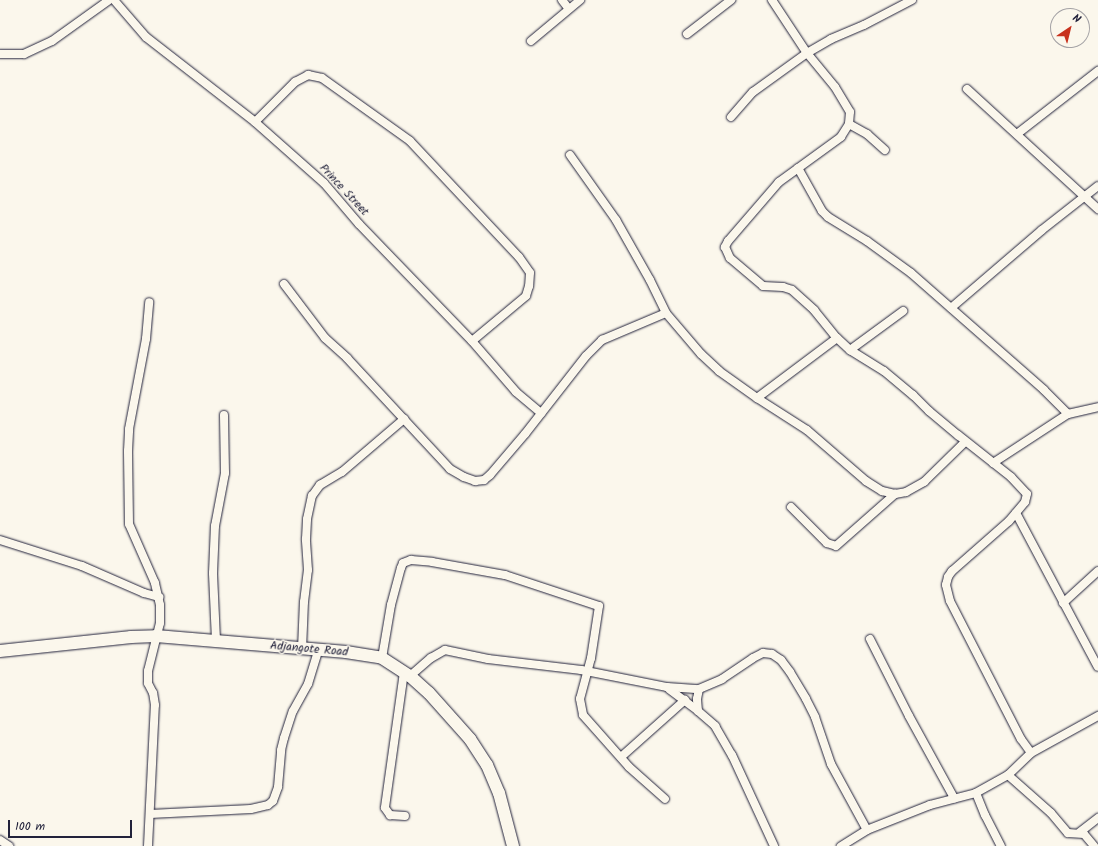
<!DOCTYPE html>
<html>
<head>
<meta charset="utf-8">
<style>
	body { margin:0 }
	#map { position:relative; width:1098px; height:846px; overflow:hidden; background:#fbf7ec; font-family:Kalam,sans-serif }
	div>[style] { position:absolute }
	.roads { filter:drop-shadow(0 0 1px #22223b) drop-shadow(0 0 1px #22223b) }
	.street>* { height:8px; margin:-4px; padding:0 4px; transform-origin:4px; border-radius:4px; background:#fbf7ec }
	.secondary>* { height:12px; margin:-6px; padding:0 6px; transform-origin:6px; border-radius:6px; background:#fbf7ec }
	span { translate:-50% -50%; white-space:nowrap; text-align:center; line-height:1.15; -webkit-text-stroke:3px #fbf7ec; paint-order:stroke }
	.street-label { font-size:12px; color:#22223b }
	.north { position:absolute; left:1050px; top:8px; width:40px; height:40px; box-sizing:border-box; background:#fbf7ec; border:1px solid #a4a2a5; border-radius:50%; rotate:35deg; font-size:11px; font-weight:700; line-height:16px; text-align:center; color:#22223b }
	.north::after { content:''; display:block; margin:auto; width:14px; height:18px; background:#c8321e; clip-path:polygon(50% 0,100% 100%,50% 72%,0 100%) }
	.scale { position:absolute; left:8px; top:820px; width:124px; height:18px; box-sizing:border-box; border:2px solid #22223b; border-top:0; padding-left:5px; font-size:12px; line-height:14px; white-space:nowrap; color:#22223b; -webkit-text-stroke:3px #fbf7ec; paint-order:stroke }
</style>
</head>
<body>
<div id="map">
	<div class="roads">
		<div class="street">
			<i style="left:114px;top:0;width:49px;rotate:49.1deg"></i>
			<i style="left:146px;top:37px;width:138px;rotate:37.9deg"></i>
			<i style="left:255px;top:122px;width:92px;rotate:41.5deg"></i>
			<i style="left:324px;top:183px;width:54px;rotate:49.5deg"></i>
			<i style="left:359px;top:224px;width:163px;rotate:46deg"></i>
			<i style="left:472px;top:341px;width:67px;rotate:49.2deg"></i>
			<i style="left:516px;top:392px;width:33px;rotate:40deg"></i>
			<i style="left:562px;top:0;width:11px;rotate:52deg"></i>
			<i style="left:772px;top:0;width:64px;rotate:56.6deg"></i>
			<i style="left:807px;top:53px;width:44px;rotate:50.5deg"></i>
			<i style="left:835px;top:87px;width:29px;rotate:59deg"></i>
			<i style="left:850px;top:112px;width:12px;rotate:95deg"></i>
			<i style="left:849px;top:124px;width:15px;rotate:122deg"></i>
			<i style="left:841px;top:137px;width:77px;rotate:144deg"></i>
			<i style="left:779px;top:182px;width:78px;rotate:130.8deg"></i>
			<i style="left:728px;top:241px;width:7px;rotate:117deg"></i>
			<i style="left:725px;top:247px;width:12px;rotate:66deg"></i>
			<i style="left:730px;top:258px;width:43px;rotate:40.3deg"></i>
			<i style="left:763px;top:286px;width:20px;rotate:3deg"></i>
			<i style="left:783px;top:287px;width:9px;rotate:18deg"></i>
			<i style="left:792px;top:290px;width:30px;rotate:42deg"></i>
			<i style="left:814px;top:310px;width:36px;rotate:51deg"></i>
			<i style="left:837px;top:338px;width:18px;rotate:43deg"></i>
			<i style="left:850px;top:350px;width:40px;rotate:32deg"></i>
			<i style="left:884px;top:371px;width:38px;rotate:40deg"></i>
			<i style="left:913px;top:395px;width:23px;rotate:45deg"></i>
			<i style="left:929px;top:411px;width:38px;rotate:40deg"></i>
			<i style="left:958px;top:435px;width:68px;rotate:38.4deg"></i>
			<i style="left:1011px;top:477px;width:23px;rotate:47deg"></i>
			<i style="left:1027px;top:494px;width:8px;rotate:104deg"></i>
			<i style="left:1025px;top:502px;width:25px;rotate:130deg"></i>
			<i style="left:1009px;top:521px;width:76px;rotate:138.7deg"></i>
			<i style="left:952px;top:571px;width:7px;rotate:124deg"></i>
			<i style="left:948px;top:577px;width:8px;rotate:104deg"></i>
			<i style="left:946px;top:585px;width:16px;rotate:76deg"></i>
			<i style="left:950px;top:601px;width:155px;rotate:62.8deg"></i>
			<i style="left:1021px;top:739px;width:17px;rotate:54deg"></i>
			<i style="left:1031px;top:753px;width:32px;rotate:136deg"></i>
			<i style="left:1008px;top:775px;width:37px;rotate:151deg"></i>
			<i style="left:976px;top:793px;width:48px;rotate:165.4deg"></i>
			<i style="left:930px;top:805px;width:68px;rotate:158.4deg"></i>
			<i style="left:867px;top:830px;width:31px;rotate:148deg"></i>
			<i style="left:687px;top:34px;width:56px;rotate:-37.7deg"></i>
			<i style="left:531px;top:41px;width:64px;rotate:-39.9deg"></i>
			<i style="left:0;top:54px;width:24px"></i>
			<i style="left:24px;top:54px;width:31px;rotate:-25deg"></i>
			<i style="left:52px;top:41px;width:70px;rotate:-35.7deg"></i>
			<i style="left:967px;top:89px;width:178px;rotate:42.5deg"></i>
			<i style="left:731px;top:117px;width:33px;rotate:-49deg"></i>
			<i style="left:753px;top:92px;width:67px;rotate:-35.8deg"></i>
			<i style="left:807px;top:53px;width:28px;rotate:-30deg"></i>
			<i style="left:831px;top:39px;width:36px;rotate:-23deg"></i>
			<i style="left:864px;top:25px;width:54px;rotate:-27.5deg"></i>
			<i style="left:255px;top:122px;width:57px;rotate:-45deg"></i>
			<i style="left:295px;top:82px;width:15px;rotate:-28deg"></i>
			<i style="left:308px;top:75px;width:14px;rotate:12deg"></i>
			<i style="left:322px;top:78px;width:108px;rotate:35.6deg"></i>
			<i style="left:410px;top:141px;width:159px;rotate:46.8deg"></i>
			<i style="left:519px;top:257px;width:19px;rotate:55deg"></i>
			<i style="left:530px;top:273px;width:13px;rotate:94deg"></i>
			<i style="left:529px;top:286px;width:10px;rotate:107deg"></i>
			<i style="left:526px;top:296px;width:70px;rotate:140.2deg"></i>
			<i style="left:849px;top:124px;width:21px;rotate:29deg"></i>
			<i style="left:867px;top:134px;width:24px;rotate:42deg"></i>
			<i style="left:1017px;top:134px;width:103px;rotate:-37.9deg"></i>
			<i style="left:570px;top:155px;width:80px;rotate:54.7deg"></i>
			<i style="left:616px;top:220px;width:69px;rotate:60.5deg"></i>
			<i style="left:650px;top:280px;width:37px;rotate:64deg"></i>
			<i style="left:666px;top:313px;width:54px;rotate:49.5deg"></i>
			<i style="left:701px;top:354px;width:25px;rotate:43deg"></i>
			<i style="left:719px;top:371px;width:47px;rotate:35.4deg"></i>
			<i style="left:757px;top:398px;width:59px;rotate:32.6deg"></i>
			<i style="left:807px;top:430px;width:78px;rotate:40.8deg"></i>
			<i style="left:866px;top:481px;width:19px;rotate:32deg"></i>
			<i style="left:882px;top:491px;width:13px;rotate:13deg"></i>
			<i style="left:895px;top:494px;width:11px;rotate:-10deg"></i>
			<i style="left:906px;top:492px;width:21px;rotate:-29deg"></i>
			<i style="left:924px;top:482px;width:57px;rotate:-44.3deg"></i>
			<i style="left:798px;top:168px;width:49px;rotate:60.8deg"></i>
			<i style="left:822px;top:211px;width:8px;rotate:45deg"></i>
			<i style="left:828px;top:217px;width:46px;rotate:31.6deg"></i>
			<i style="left:867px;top:241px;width:54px;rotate:36deg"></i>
			<i style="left:911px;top:273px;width:177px;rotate:41.3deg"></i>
			<i style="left:1044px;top:390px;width:34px;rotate:45deg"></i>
			<i style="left:284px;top:284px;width:68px;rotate:52.8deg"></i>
			<i style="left:325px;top:338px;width:30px;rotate:42deg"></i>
			<i style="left:347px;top:358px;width:151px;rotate:47.1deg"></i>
			<i style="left:450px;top:469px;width:16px;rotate:30deg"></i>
			<i style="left:464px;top:477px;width:12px;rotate:20deg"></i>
			<i style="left:475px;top:481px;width:9px;rotate:-6deg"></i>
			<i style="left:484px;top:480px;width:8px;rotate:-40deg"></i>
			<i style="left:490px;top:475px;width:54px;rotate:-49.5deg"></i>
			<i style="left:525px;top:434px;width:99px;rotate:-52deg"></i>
			<i style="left:586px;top:356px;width:23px;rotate:-45deg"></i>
			<i style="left:602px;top:340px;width:69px;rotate:-22.9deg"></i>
			<i style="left:951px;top:308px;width:120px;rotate:-40.6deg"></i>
			<i style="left:1042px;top:230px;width:71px;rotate:-38.2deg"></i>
			<i style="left:850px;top:350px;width:66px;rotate:-36.3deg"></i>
			<i style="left:757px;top:398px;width:100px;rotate:-36.9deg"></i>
			<i style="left:993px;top:463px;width:90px;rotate:-33.2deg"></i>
			<i style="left:1068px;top:414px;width:31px;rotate:-13deg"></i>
			<i style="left:791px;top:507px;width:51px;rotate:45deg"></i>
			<i style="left:827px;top:543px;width:9px;rotate:18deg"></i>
			<i style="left:836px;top:546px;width:79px;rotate:-41.4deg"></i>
			<i style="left:1016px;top:513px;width:174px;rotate:62deg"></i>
			<i style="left:0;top:540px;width:86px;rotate:17.6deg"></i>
			<i style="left:82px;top:566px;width:68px;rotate:23.5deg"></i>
			<i style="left:144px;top:593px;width:16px;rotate:15deg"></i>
			<i style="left:1063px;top:603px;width:47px;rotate:-42.4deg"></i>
			<i style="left:870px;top:639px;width:86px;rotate:63.1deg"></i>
			<i style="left:909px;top:716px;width:94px;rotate:61.2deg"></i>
			<i style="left:216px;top:640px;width:67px;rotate:-92.6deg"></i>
			<i style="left:213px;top:573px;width:47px;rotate:-87.6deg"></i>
			<i style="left:215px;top:526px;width:54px;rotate:-79.3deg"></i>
			<i style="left:225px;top:473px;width:58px;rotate:-91deg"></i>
			<i style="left:302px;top:649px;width:47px;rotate:-87.6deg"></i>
			<i style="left:304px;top:602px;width:32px;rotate:-83deg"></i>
			<i style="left:308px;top:570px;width:31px;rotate:-94deg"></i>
			<i style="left:306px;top:539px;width:20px;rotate:-87deg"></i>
			<i style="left:307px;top:519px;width:24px;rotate:-78deg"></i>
			<i style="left:312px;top:496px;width:14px;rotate:-54deg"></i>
			<i style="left:320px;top:485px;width:26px;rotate:-31deg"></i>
			<i style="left:342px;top:472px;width:82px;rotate:-40.5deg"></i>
			<i style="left:382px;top:658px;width:54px;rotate:-80.4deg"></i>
			<i style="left:391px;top:605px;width:38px;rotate:-75deg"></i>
			<i style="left:401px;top:568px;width:5px;rotate:-68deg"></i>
			<i style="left:403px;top:563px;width:9px;rotate:-21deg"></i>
			<i style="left:411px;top:560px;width:21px;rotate:5deg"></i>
			<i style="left:432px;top:562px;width:74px;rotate:10.1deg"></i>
			<i style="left:505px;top:575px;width:99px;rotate:18.3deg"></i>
			<i style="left:599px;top:606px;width:53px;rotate:98.7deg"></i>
			<i style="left:591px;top:658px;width:42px;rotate:105deg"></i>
			<i style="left:580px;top:699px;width:16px;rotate:79deg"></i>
			<i style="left:583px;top:715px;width:69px;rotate:48.5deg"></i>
			<i style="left:629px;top:767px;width:48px;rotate:41.6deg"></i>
			<i style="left:404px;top:672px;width:137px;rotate:98deg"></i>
			<i style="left:385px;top:808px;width:9px;rotate:54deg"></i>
			<i style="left:390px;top:815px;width:15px;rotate:4deg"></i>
			<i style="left:410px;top:676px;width:28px;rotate:-41deg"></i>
			<i style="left:431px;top:658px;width:16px;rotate:-30deg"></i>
			<i style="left:445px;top:650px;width:44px;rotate:11.8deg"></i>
			<i style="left:488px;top:659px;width:94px;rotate:6.7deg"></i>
			<i style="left:581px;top:670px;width:88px;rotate:11.2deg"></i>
			<i style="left:667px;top:687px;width:32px;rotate:4deg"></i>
			<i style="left:699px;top:689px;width:25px;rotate:-23deg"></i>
			<i style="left:722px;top:679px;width:37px;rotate:-34deg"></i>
			<i style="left:753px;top:658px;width:11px;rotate:-27deg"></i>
			<i style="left:763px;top:653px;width:9px;rotate:6deg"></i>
			<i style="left:772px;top:654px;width:11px;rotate:34deg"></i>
			<i style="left:781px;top:660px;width:15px;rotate:53deg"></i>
			<i style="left:790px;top:672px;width:31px;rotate:59deg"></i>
			<i style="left:806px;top:699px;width:20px;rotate:63deg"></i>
			<i style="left:815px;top:717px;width:50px;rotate:71.2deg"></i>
			<i style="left:831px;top:764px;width:75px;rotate:61.4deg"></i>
			<i style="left:669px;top:689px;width:36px;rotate:37deg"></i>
			<i style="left:698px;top:711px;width:23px;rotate:41deg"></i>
			<i style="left:715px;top:726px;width:34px;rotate:60deg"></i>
			<i style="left:732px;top:755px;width:100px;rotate:65.2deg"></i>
			<i style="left:698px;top:711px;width:12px;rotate:-95deg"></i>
			<i style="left:697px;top:699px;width:10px;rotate:-79deg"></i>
			<i style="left:1031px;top:753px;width:77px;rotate:-28.9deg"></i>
			<i style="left:621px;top:757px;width:86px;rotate:-41.7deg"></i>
			<i style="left:1008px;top:775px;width:57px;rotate:41.5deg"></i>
			<i style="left:1051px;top:813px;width:26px;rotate:50deg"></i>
			<i style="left:1068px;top:833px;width:16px;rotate:4deg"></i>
			<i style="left:1084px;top:834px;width:16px;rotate:50deg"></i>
			<i style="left:976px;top:793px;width:24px;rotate:68deg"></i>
			<i style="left:985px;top:815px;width:35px;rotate:63deg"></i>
			<i style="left:150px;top:814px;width:101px;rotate:-2.8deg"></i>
			<i style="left:251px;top:809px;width:17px;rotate:-13deg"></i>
			<i style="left:268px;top:805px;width:6px;rotate:-39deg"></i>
			<i style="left:273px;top:801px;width:15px;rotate:-70deg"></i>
			<i style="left:278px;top:787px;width:37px;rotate:-85deg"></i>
			<i style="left:281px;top:750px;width:12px;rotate:-76deg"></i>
			<i style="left:284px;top:738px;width:28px;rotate:-72deg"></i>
			<i style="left:293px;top:711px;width:31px;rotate:-61deg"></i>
			<i style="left:308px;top:684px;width:34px;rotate:-73deg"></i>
			<i style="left:1080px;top:832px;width:23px;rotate:-38deg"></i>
			<i style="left:0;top:840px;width:11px;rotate:34deg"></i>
			<i style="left:148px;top:846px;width:141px;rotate:-87.2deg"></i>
			<i style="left:155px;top:705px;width:12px;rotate:-99deg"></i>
			<i style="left:153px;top:693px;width:11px;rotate:-117deg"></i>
			<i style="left:148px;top:683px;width:12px;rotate:-90deg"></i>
			<i style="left:148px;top:671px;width:49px;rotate:-76deg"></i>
			<i style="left:160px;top:623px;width:18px;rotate:-90deg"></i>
			<i style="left:160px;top:605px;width:23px;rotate:-103deg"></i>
			<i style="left:155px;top:583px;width:64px;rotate:-113.8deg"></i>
			<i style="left:129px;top:524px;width:73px;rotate:-90.8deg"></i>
			<i style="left:128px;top:451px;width:22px;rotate:-87deg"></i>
			<i style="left:129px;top:429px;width:92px;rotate:-79.3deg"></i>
			<i style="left:146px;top:339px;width:37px;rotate:-85deg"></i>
		</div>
		<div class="secondary">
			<i style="left:0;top:651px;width:132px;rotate:-6.1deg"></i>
			<i style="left:131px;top:637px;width:25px;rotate:-2deg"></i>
			<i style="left:156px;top:636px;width:191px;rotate:4.8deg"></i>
			<i style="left:346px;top:652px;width:36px;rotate:9deg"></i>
			<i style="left:382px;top:658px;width:33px;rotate:33deg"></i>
			<i style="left:410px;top:676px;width:25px;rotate:42deg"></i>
			<i style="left:429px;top:693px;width:62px;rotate:48.3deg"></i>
			<i style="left:470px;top:739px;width:31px;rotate:57deg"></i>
			<i style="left:487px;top:765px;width:30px;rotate:67deg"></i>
			<i style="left:499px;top:793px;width:55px;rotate:75.2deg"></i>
		</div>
	</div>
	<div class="street-label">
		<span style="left:344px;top:190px;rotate:47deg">Prince Street</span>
		<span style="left:309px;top:649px;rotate:5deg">Adjangote Road</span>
	</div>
	<div class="north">N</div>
	<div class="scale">100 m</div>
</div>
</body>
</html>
